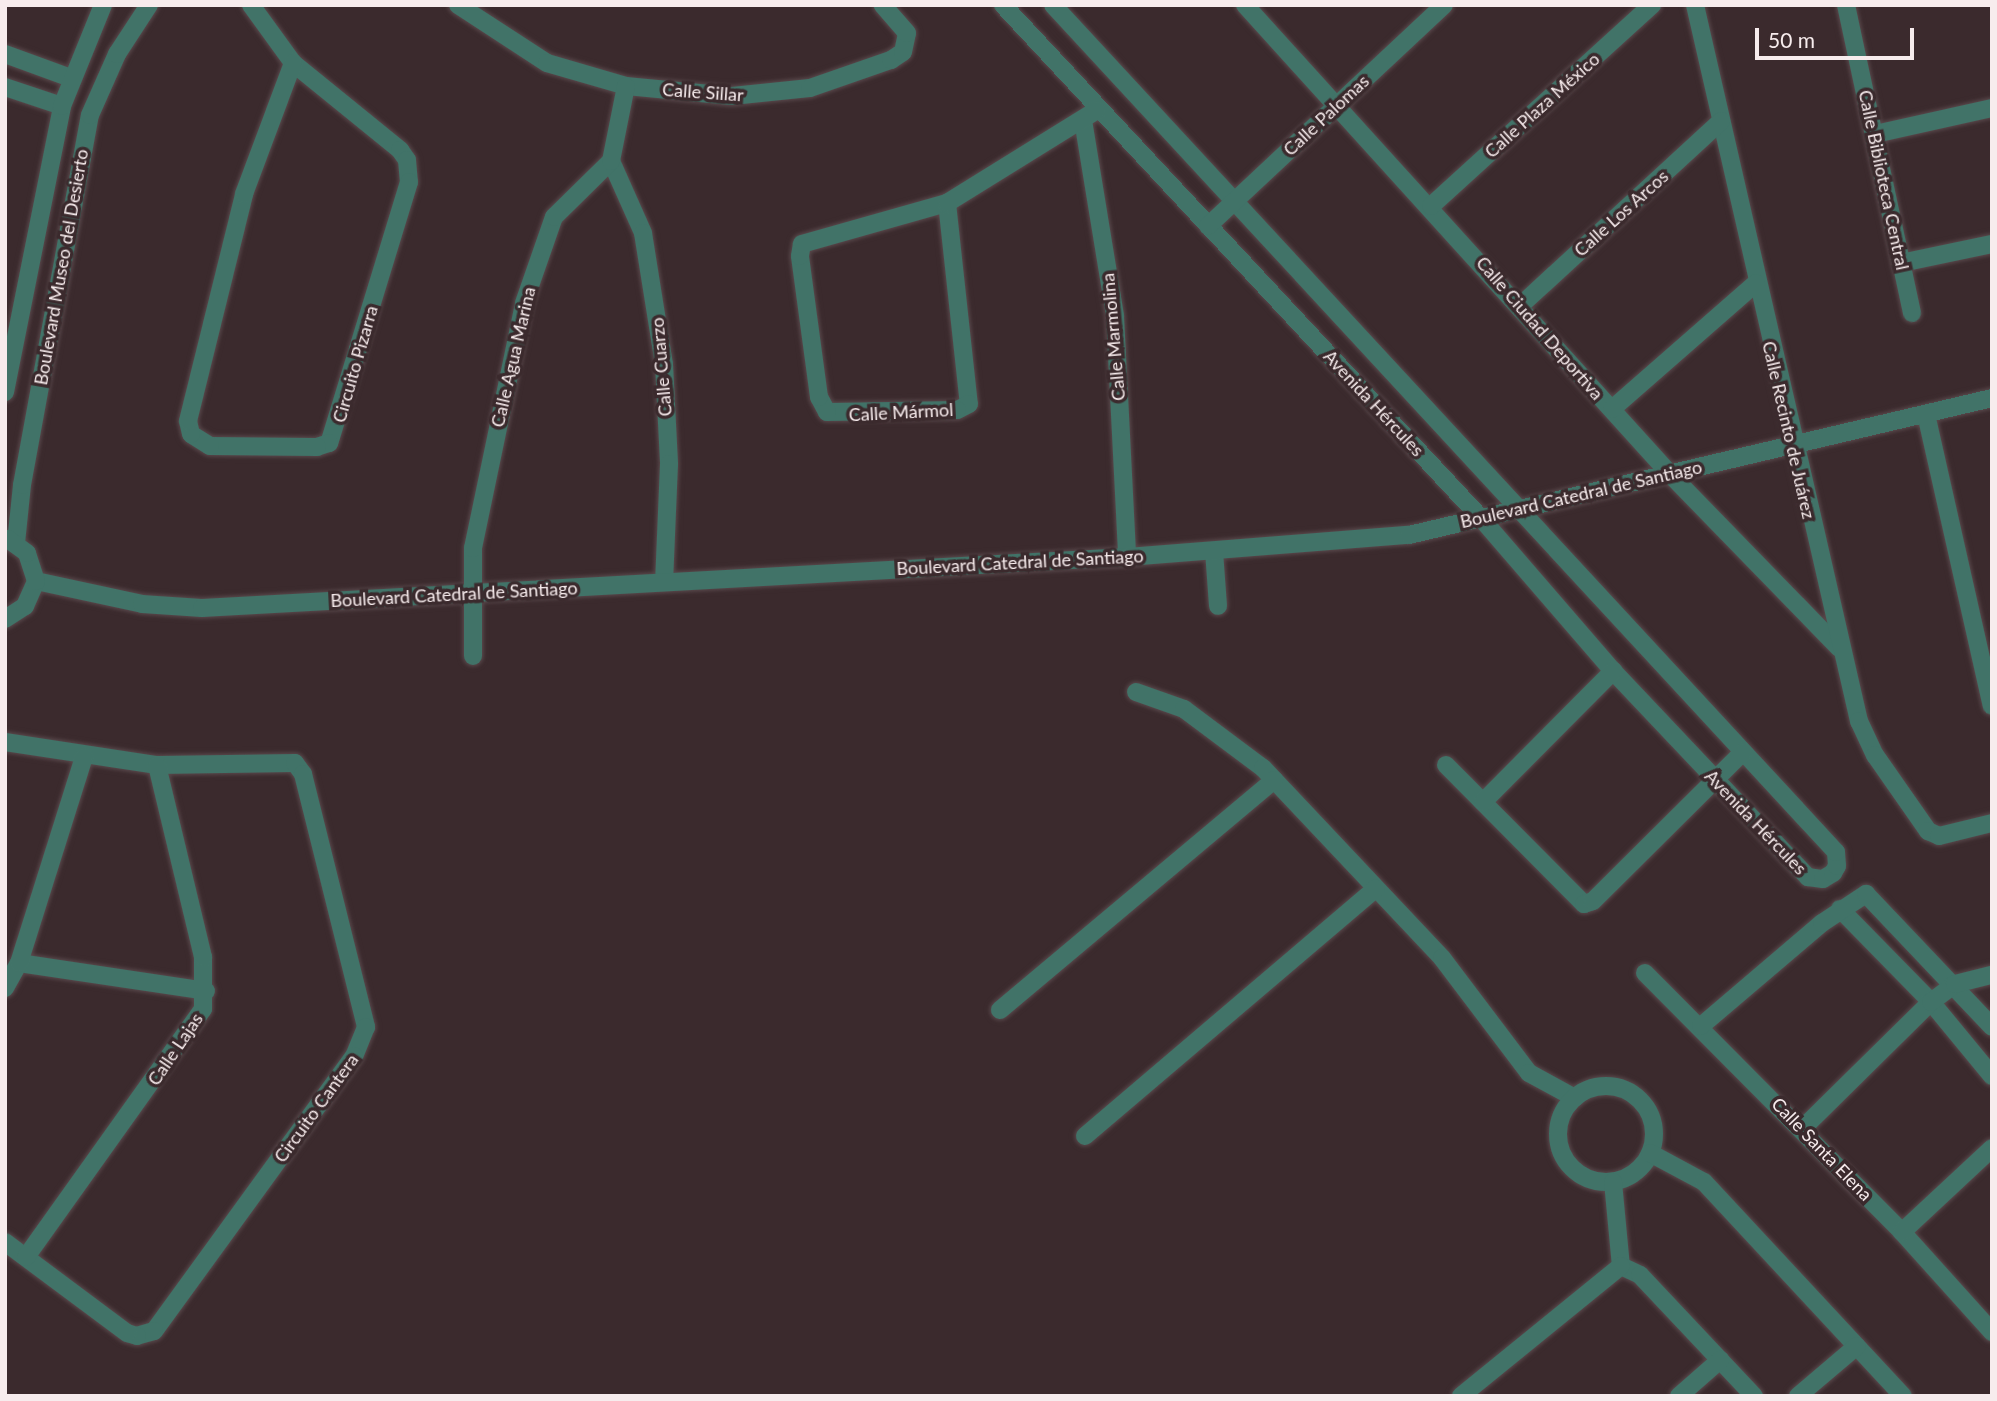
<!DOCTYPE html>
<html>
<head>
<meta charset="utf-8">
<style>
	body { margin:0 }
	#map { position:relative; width:1997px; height:1401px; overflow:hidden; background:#3b2a2d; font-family:Lato,sans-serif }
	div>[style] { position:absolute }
	.roads { filter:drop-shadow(0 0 2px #59494c) drop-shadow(0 0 2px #59494c) }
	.minor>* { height:18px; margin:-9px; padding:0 9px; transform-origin:9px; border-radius:9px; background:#417368 }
	.minor>.ring { margin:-9px; padding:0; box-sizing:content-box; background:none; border:18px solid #417368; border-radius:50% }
	span { translate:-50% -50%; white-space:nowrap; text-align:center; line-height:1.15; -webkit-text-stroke:7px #3b2a2d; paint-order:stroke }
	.street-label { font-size:18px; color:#f7eced }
	.frame { position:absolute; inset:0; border:7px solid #f7eced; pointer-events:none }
	.scale { position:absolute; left:1755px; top:28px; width:159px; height:32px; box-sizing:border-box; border:4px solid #f7eced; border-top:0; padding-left:9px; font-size:21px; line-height:24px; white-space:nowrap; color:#f7eced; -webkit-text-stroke:5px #3b2a2d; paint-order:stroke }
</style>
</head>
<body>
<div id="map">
	<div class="roads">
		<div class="minor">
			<i style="left:251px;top:5px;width:72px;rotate:54.1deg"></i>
			<i style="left:293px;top:63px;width:138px;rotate:39.1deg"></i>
			<i style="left:400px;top:150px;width:12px;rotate:55deg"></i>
			<i style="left:407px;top:160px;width:22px;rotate:85deg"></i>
			<i style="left:409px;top:182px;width:273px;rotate:107deg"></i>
			<i style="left:329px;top:443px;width:13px;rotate:162deg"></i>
			<i style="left:317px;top:447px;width:107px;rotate:-179.5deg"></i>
			<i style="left:210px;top:446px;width:22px;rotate:-148deg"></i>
			<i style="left:191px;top:434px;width:13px;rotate:-103deg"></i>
			<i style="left:188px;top:421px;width:234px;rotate:-76.1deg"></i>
			<i style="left:244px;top:194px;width:140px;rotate:-69.5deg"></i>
			<i style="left:458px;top:5px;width:106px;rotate:33.1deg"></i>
			<i style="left:547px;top:63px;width:82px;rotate:16.2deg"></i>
			<i style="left:626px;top:86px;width:106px;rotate:5.4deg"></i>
			<i style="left:732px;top:96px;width:78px;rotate:-5.9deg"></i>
			<i style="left:810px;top:88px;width:86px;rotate:-19.1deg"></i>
			<i style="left:891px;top:60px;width:14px;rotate:-34deg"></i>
			<i style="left:903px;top:52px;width:19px;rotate:-78deg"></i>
			<i style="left:907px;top:33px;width:37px;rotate:-131deg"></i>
			<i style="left:1003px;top:5px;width:700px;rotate:47.03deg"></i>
			<i style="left:1480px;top:517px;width:203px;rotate:49.2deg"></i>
			<i style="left:1613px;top:671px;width:284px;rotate:46.6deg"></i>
			<i style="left:1808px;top:877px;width:15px;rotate:8deg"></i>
			<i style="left:1823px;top:879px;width:12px;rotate:-31deg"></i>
			<i style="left:1833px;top:873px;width:8px;rotate:-60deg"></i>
			<i style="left:1837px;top:866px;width:14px;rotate:-94deg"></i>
			<i style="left:1836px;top:852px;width:1153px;rotate:-132.75deg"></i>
			<i style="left:1245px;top:5px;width:632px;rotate:47.82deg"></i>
			<i style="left:1669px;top:473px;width:244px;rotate:45.8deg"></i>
			<i style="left:1695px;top:5px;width:735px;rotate:77.1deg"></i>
			<i style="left:1859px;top:721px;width:38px;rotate:65deg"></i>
			<i style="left:1875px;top:755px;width:93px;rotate:55.1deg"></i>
			<i style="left:1928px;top:831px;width:12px;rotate:24deg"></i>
			<i style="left:1939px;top:836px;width:55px;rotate:-13.8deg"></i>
			<i style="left:1846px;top:5px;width:315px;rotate:77.9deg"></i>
			<i style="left:5px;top:54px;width:70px;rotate:20deg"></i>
			<i style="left:5px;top:87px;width:60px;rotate:18.4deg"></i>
			<i style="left:1083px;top:120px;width:199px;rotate:80.7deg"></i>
			<i style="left:1115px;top:316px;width:241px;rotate:87.1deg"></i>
			<i style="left:1875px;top:134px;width:120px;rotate:-12.5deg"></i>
			<i style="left:611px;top:161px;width:79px;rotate:66deg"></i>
			<i style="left:643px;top:233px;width:133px;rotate:80.9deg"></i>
			<i style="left:664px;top:364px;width:100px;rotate:87.1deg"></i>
			<i style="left:669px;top:464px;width:117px;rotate:92.4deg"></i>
			<i style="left:947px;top:203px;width:202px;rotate:83.8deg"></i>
			<i style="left:969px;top:404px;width:13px;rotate:153deg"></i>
			<i style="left:957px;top:410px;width:130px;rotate:179.1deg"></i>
			<i style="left:827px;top:412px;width:17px;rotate:-118deg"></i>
			<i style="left:819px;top:397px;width:142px;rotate:-97.7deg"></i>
			<i style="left:800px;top:256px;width:12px;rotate:-81deg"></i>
			<i style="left:802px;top:244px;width:151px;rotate:-15.8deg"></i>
			<i style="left:947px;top:203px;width:176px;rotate:-31.8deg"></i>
			<i style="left:1431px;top:206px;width:299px;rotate:-42.3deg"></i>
			<i style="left:1208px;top:226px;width:323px;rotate:-43.1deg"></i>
			<i style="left:1901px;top:263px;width:93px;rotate:-11.8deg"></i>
			<i style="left:1521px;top:305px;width:272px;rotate:-42.6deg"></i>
			<i style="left:5px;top:392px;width:292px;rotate:-78.7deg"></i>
			<i style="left:62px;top:106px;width:109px;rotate:-67.9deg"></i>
			<i style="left:1612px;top:409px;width:191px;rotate:-41.2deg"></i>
			<i style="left:1926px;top:414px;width:299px;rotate:77.3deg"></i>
			<i style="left:16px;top:543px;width:58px;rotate:-84.1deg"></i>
			<i style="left:22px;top:485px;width:376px;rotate:-79.6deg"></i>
			<i style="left:90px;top:115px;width:67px;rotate:-66.1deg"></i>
			<i style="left:117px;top:54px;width:59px;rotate:-56.9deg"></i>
			<i style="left:1214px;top:551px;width:55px;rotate:85.8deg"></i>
			<i style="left:36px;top:581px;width:108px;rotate:12.2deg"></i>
			<i style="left:142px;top:604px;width:60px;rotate:3.8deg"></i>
			<i style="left:202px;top:608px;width:926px;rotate:-3.16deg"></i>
			<i style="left:1127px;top:557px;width:283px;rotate:-4.5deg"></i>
			<i style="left:1409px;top:535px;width:599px;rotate:-13.22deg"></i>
			<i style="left:5px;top:619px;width:24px;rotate:-33deg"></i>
			<i style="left:25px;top:606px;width:27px;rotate:-66deg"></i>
			<i style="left:36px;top:581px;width:29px;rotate:-108deg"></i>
			<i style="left:27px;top:553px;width:24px;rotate:-144deg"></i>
			<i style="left:473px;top:656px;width:108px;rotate:-90deg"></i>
			<i style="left:473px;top:548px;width:250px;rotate:-78.2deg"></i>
			<i style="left:524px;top:303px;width:91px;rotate:-70.8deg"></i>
			<i style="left:554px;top:217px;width:80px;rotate:-44.5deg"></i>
			<i style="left:611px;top:161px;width:76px;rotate:-78.7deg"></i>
			<i style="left:1136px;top:692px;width:51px;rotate:19.5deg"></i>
			<i style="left:1184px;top:709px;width:99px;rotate:36.8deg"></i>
			<i style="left:1263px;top:768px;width:261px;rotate:46.7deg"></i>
			<i style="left:1442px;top:958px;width:144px;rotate:52.9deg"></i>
			<i style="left:1529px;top:1073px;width:52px;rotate:28.5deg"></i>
			<i style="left:5px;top:742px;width:154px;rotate:8.6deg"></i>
			<i style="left:157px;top:765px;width:138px;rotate:-0.8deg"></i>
			<i style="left:295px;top:763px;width:14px;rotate:54deg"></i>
			<i style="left:303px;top:774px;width:261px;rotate:76deg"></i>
			<i style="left:366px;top:1027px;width:31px;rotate:112deg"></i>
			<i style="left:354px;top:1056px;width:340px;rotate:126deg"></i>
			<i style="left:154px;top:1331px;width:18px;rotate:164deg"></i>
			<i style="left:137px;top:1336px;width:10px;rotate:-163deg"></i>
			<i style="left:127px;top:1333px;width:152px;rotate:-143.3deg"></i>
			<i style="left:1446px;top:765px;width:196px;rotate:45.2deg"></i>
			<i style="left:1584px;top:904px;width:9px;rotate:-18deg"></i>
			<i style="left:1593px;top:901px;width:211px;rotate:-44.8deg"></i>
			<i style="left:1483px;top:802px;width:185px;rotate:-45.2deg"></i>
			<i style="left:1840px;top:909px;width:130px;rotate:45.6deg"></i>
			<i style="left:1931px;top:1002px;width:96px;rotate:50.5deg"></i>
			<i style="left:19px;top:963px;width:189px;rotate:8.5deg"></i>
			<i style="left:1645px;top:973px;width:365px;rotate:45.2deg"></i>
			<i style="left:1902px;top:1232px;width:135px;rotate:48deg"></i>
			<i style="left:5px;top:988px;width:29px;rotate:-61deg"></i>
			<i style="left:19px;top:963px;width:216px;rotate:-72.5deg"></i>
			<i style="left:1000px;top:1010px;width:358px;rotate:-40deg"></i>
			<i style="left:1701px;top:1026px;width:159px;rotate:-40.4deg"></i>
			<i style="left:1822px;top:923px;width:53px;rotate:-33.4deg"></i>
			<i style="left:1866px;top:894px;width:183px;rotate:46.5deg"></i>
			<i class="ring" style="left:1558px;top:1086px;width:78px;height:78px"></i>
			<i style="left:1802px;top:1129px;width:181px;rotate:-44.6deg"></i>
			<i style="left:1931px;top:1002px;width:30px;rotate:-37deg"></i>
			<i style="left:1955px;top:984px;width:38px;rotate:-14deg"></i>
			<i style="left:1085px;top:1136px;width:382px;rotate:-40.4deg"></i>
			<i style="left:1650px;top:1153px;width:61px;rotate:28.2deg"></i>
			<i style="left:1704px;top:1182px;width:292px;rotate:47.1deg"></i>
			<i style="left:1613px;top:1182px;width:84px;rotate:84.6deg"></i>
			<i style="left:1902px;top:1232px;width:123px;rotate:-43deg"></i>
			<i style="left:26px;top:1257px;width:305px;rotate:-54.5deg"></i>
			<i style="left:203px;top:1009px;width:52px;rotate:-90deg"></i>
			<i style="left:203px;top:957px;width:197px;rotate:-103.5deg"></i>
			<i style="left:1621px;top:1266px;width:21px;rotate:25deg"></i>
			<i style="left:1640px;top:1275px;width:166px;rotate:46.7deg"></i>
			<i style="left:1461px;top:1396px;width:206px;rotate:-39.1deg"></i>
			<i style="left:1679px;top:1396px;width:55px;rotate:-41.3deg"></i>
			<i style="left:1798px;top:1396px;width:77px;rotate:-40.3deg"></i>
		</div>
	</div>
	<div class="street-label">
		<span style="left:703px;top:92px;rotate:4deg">Calle Sillar</span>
		<span style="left:1542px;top:105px;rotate:-42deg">Calle Plaza México</span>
		<span style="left:1326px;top:115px;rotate:-43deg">Calle Palomas</span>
		<span style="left:1884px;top:180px;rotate:78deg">Calle Biblioteca Central</span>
		<span style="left:1621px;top:213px;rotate:-42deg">Calle Los Arcos</span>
		<span style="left:61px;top:267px;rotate:-80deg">Boulevard Museo del Desierto</span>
		<span style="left:1540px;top:328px;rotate:49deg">Calle Ciudad Deportiva</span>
		<span style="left:1113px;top:337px;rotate:-95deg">Calle Marmolina</span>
		<span style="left:513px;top:357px;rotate:-77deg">Calle Agua Marina</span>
		<span style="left:355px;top:364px;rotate:-74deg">Circuito Pizarra</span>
		<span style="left:661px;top:367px;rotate:-95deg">Calle Cuarzo</span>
		<span style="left:1374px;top:403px;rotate:47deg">Avenida Hércules</span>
		<span style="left:901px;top:412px;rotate:-3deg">Calle Mármol</span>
		<span style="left:1789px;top:430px;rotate:77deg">Calle Recinto de Juárez</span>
		<span style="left:1581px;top:494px;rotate:-13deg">Boulevard Catedral de Santiago</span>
		<span style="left:1020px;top:562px;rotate:-3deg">Boulevard Catedral de Santiago</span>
		<span style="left:454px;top:594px;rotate:-3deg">Boulevard Catedral de Santiago</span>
		<span style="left:1756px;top:822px;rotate:46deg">Avenida Hércules</span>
		<span style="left:175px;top:1049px;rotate:-56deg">Calle Lajas</span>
		<span style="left:316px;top:1108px;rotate:-54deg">Circuito Cantera</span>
		<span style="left:1822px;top:1149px;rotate:46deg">Calle Santa Elena</span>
	</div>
	<div class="frame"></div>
	<div class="scale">50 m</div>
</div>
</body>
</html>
